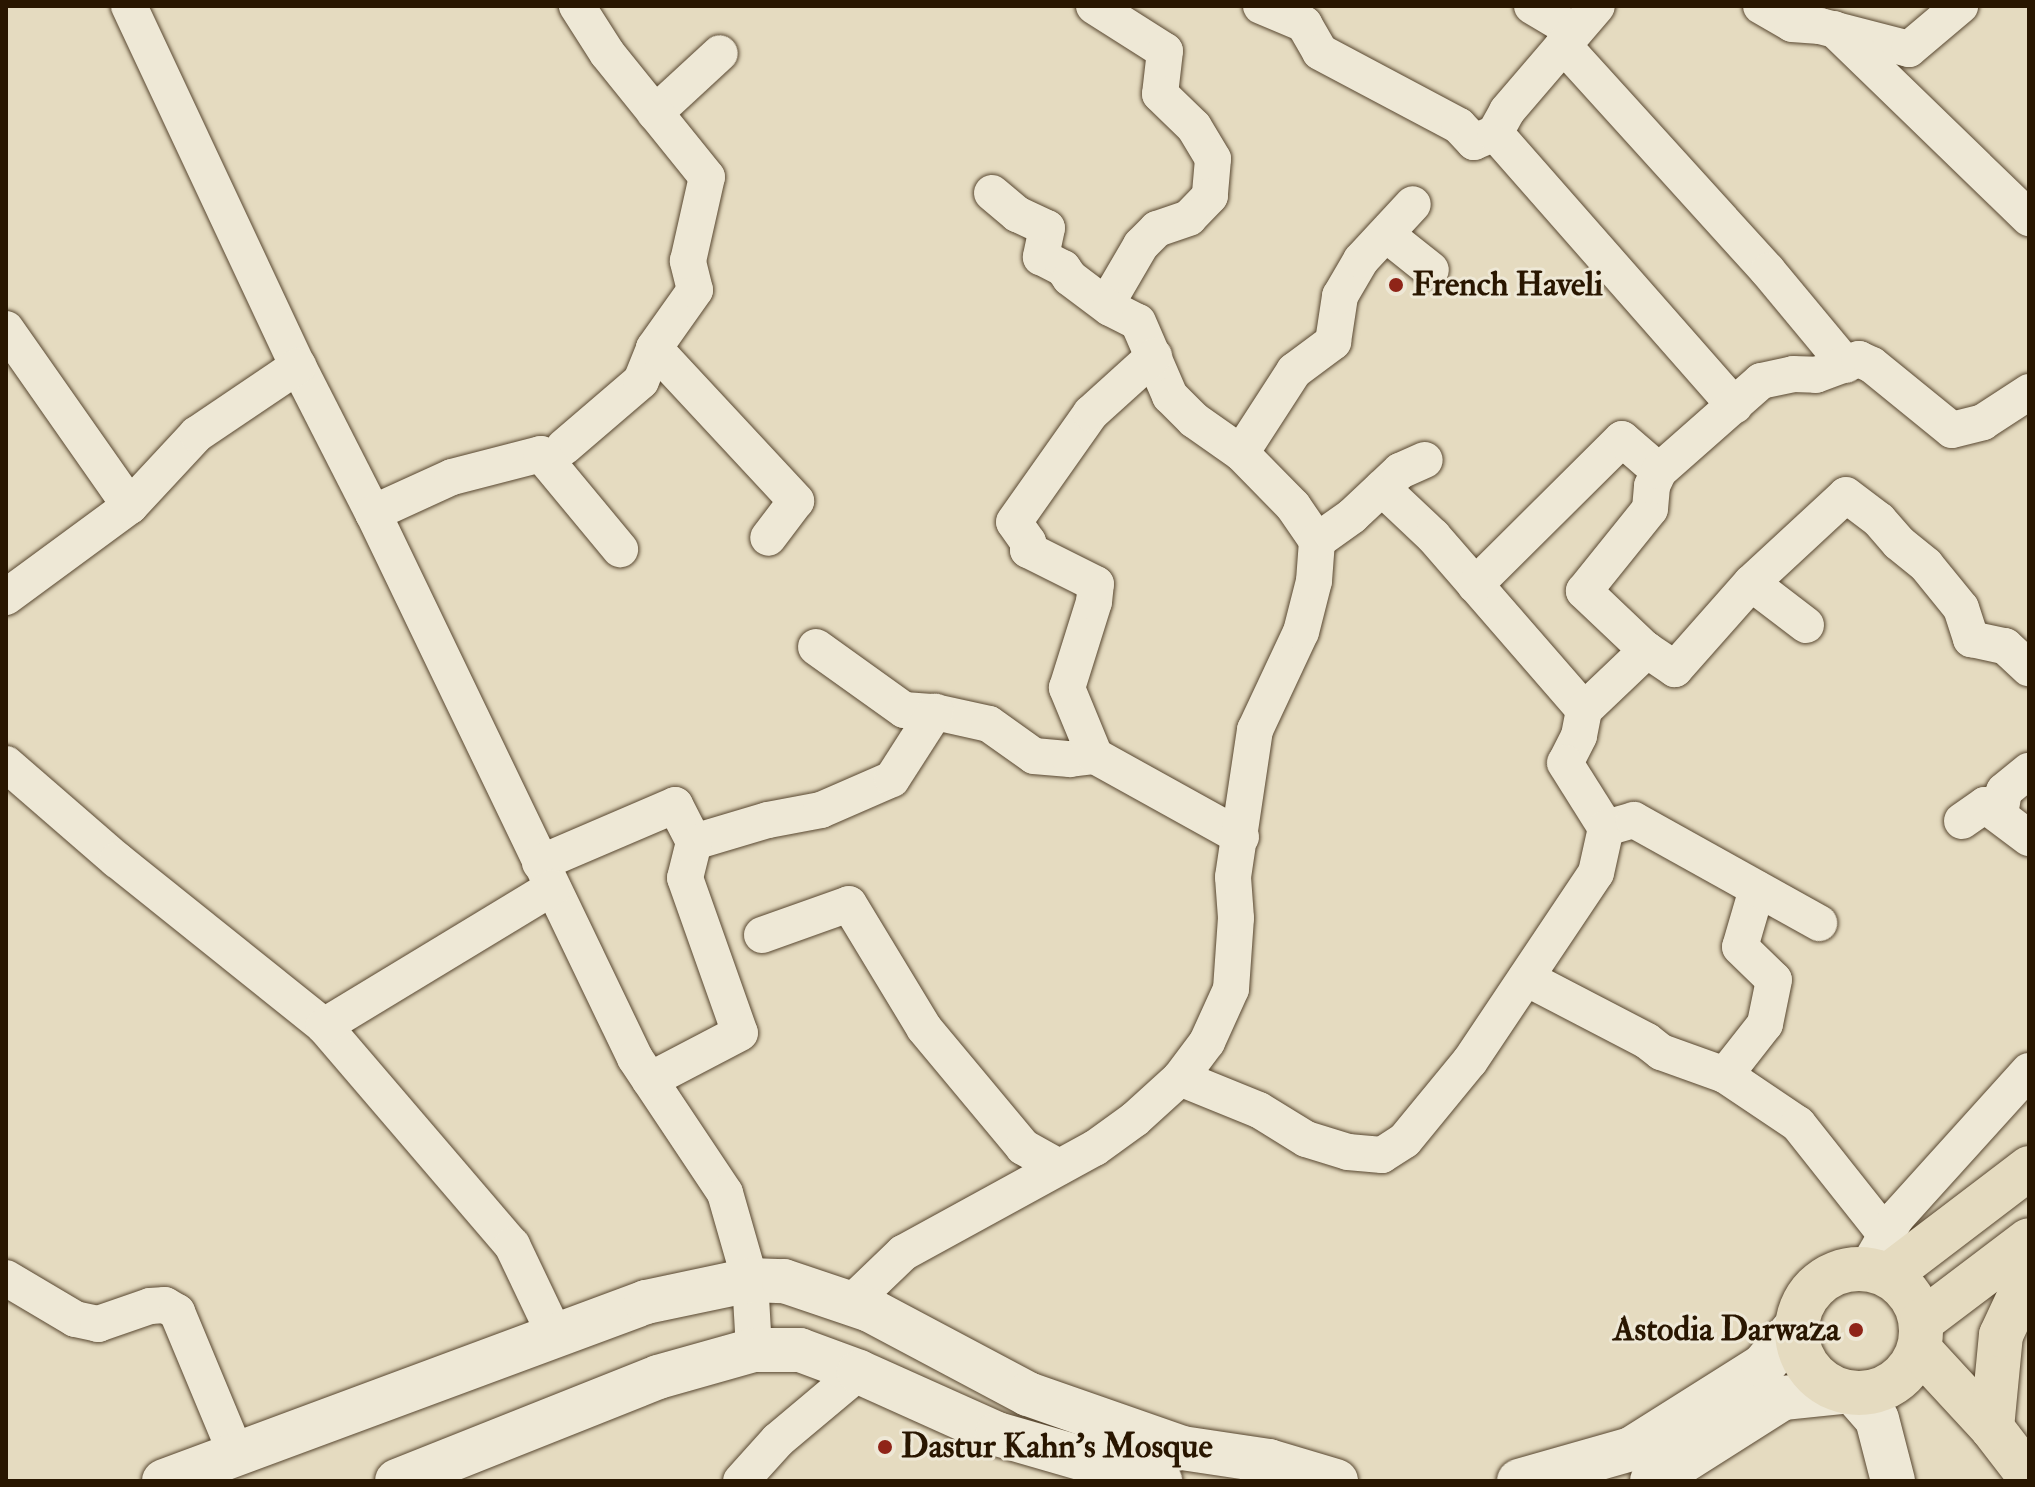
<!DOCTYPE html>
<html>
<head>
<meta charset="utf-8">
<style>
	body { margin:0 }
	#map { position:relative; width:2035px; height:1487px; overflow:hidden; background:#e5dbc0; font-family:"IM FELL Double Pica",serif }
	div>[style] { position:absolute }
	.roads { filter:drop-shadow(0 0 2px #584730) drop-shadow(0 0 2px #584730) }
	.street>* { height:36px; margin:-18px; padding:0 18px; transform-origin:18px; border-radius:18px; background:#eee8d6 }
	.secondary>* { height:44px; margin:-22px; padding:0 22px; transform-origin:22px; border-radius:22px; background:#eee8d6 }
	.primary>* { height:44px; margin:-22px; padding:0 22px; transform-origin:22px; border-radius:22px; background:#e5dbc0 }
	.primary>.ring { margin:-22px; padding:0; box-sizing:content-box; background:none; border:44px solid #e5dbc0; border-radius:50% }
	.dots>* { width:22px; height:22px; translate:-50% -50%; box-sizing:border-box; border:4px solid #eee8d6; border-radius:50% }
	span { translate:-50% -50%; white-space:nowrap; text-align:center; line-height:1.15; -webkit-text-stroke:6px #eee8d6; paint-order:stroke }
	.poi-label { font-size:34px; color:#291600; font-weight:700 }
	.left { translate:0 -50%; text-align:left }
	.right { translate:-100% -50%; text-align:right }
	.frame { position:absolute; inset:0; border:8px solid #291600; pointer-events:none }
</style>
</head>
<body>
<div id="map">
	<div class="roads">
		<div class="street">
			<i style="left:129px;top:6px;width:398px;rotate:64.9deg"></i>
			<i style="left:298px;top:366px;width:165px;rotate:63deg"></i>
			<i style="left:373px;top:513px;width:605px;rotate:64.32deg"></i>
			<i style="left:635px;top:1058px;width:162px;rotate:56.3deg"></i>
			<i style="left:725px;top:1193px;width:91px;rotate:74deg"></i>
			<i style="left:750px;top:1280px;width:70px;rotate:86.7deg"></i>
			<i style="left:1094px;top:6px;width:84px;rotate:32.4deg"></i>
			<i style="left:1165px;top:51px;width:43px;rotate:96.6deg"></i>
			<i style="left:1160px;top:94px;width:47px;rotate:44.1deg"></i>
			<i style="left:1194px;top:127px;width:37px;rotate:59deg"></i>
			<i style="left:1213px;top:159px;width:37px;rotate:95deg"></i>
			<i style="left:1210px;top:196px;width:30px;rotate:134deg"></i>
			<i style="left:1189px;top:218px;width:34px;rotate:161deg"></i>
			<i style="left:1157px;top:229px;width:23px;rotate:135deg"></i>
			<i style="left:1141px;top:245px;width:69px;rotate:120.3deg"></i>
			<i style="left:1261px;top:6px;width:47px;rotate:22.7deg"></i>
			<i style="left:1304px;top:24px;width:32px;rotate:60deg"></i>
			<i style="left:1320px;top:52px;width:157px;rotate:28deg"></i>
			<i style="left:1459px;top:126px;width:22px;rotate:47deg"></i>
			<i style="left:1474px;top:142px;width:23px;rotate:-23deg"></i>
			<i style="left:1495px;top:133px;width:363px;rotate:48.7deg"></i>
			<i style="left:1532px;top:6px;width:49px;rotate:30.8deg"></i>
			<i style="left:1761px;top:6px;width:36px;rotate:30deg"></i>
			<i style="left:1792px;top:24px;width:28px;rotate:4deg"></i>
			<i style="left:1820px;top:26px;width:92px;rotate:14.5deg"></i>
			<i style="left:1909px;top:49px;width:67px;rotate:-40.1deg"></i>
			<i style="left:1834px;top:29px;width:272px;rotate:44.1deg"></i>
			<i style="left:1563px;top:45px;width:305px;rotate:47.8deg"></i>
			<i style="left:1768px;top:271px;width:122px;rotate:50.3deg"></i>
			<i style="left:655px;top:113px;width:88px;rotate:-42.7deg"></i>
			<i style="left:1495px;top:133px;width:25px;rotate:-61deg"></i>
			<i style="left:1507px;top:111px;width:138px;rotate:-49.4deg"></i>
			<i style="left:992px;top:193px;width:33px;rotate:40deg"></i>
			<i style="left:1017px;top:214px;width:33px;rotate:25deg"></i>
			<i style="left:1047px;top:228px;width:30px;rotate:102deg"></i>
			<i style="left:1041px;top:257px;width:25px;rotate:27deg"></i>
			<i style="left:1063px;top:268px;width:12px;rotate:55deg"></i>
			<i style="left:1070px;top:278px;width:50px;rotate:36.9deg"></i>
			<i style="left:1110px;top:308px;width:31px;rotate:27deg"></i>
			<i style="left:1138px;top:322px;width:81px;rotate:66.6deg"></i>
			<i style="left:1170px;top:396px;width:34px;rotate:45deg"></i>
			<i style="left:1194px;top:420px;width:57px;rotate:35.1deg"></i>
			<i style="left:1241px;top:453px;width:74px;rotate:45.5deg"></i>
			<i style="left:1293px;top:506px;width:42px;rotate:55.6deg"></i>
			<i style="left:1387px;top:235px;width:56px;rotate:38.5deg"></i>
			<i style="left:6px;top:329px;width:216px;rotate:55deg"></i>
			<i style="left:654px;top:348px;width:209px;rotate:47.1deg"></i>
			<i style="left:796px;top:501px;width:46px;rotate:127.1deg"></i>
			<i style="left:564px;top:447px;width:101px;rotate:-40.6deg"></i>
			<i style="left:641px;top:381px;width:35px;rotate:-68deg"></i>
			<i style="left:654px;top:348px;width:71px;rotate:-54.7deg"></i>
			<i style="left:695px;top:290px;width:30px;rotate:-104deg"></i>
			<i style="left:688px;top:261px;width:86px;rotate:-77.3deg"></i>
			<i style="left:707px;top:177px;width:159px;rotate:-128.9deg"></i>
			<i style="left:607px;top:53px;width:56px;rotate:-122.6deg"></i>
			<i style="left:1241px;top:453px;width:98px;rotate:-57.1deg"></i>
			<i style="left:1294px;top:371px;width:49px;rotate:-36.6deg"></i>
			<i style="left:1333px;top:342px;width:47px;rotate:-81.3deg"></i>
			<i style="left:1340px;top:296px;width:42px;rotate:-59.7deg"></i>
			<i style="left:1361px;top:260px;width:76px;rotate:-47.1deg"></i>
			<i style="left:1382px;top:488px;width:70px;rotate:43.3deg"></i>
			<i style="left:1433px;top:536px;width:230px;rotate:49deg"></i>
			<i style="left:1584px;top:710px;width:26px;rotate:101deg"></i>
			<i style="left:1579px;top:736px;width:30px;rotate:117deg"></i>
			<i style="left:1565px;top:763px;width:77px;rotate:57.8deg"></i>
			<i style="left:373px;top:513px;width:87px;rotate:-24.5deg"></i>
			<i style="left:452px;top:477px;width:92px;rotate:-14.5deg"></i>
			<i style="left:541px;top:454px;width:124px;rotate:50.3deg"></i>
			<i style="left:1751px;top:583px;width:129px;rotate:-42.8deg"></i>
			<i style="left:1846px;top:495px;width:41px;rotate:37.1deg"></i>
			<i style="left:1879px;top:520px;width:30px;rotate:49deg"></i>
			<i style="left:1899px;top:543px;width:35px;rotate:39deg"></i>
			<i style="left:1926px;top:565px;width:55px;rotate:50.9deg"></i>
			<i style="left:1961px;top:608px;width:33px;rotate:72deg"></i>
			<i style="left:1971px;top:639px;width:35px;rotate:12deg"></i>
			<i style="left:2005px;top:646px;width:33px;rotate:43deg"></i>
			<i style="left:1475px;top:585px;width:207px;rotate:-44.8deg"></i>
			<i style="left:1622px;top:439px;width:49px;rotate:40.9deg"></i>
			<i style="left:6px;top:597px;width:154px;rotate:-36.3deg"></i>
			<i style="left:130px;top:506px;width:98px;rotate:-47.1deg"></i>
			<i style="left:197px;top:434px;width:122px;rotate:-34deg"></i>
			<i style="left:1806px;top:625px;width:69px;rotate:-142.6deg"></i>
			<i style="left:1751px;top:583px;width:115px;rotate:131.5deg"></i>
			<i style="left:1675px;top:669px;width:37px;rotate:-146deg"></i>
			<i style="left:1644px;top:648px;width:83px;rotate:-136.5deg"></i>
			<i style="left:1584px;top:591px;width:105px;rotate:-51.2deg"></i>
			<i style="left:1650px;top:509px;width:23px;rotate:-85deg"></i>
			<i style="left:1652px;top:486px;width:17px;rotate:-65deg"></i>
			<i style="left:1659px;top:471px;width:136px;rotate:-41.4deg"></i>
			<i style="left:1761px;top:381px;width:33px;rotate:-12deg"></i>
			<i style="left:1793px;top:374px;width:23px;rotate:2deg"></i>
			<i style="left:1816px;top:375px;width:46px;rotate:-20.4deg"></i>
			<i style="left:1859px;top:359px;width:14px;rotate:25deg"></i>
			<i style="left:1872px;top:365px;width:103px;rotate:39.1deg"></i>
			<i style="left:1952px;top:430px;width:32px;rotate:-14deg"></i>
			<i style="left:1983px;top:422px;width:55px;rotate:-33.1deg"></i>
			<i style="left:816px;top:647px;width:108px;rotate:35.6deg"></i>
			<i style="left:904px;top:710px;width:31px;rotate:4deg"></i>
			<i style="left:935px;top:712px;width:55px;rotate:12.5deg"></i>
			<i style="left:989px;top:724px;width:55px;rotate:35.4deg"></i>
			<i style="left:1034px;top:756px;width:36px;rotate:5deg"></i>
			<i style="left:1070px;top:759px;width:25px;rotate:-7deg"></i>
			<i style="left:1095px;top:756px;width:167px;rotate:29deg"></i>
			<i style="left:1584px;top:710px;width:87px;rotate:-43.6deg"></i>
			<i style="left:1095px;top:756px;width:74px;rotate:-112.4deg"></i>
			<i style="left:1067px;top:688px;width:90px;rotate:-72.6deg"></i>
			<i style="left:1094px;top:602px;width:18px;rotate:-84deg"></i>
			<i style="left:1096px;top:584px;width:76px;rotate:-153.4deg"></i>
			<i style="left:1028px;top:550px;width:8px;rotate:-90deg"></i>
			<i style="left:1028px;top:542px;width:24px;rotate:-125deg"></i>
			<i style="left:1014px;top:522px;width:133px;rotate:-54.8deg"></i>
			<i style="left:1091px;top:413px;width:85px;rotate:-42.1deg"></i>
			<i style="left:6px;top:764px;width:147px;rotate:40.9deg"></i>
			<i style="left:117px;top:860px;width:265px;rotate:38.7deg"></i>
			<i style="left:324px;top:1026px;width:289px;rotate:49.4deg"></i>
			<i style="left:512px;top:1245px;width:100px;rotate:64.5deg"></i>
			<i style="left:2000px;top:814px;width:23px;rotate:-80deg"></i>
			<i style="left:2004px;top:791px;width:32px;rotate:-39deg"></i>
			<i style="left:1962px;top:821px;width:28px;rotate:-35deg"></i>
			<i style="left:1985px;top:805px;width:55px;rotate:36.9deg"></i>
			<i style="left:694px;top:842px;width:77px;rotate:-16.6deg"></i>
			<i style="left:768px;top:820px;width:54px;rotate:-10.7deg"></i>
			<i style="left:821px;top:810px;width:77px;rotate:-23.6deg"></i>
			<i style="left:892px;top:779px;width:80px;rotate:-57.3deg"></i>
			<i style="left:540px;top:863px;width:147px;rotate:-23.2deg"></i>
			<i style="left:675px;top:805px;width:42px;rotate:62.8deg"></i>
			<i style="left:694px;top:842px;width:37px;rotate:104deg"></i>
			<i style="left:685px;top:878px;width:164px;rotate:70.5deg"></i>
			<i style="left:740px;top:1033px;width:102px;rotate:152.4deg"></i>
			<i style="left:1757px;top:889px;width:60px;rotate:106.3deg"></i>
			<i style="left:1740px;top:947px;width:47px;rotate:44.1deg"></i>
			<i style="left:1774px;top:980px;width:45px;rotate:101.6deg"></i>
			<i style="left:1765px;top:1024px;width:65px;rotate:128.1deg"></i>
			<i style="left:1725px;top:1075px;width:88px;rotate:33.9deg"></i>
			<i style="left:1798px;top:1124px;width:142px;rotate:51.6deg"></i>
			<i style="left:762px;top:935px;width:92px;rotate:-19.6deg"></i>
			<i style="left:849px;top:904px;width:145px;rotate:58.8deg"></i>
			<i style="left:924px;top:1028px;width:155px;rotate:50.2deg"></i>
			<i style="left:1023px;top:1147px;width:41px;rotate:29.1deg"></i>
			<i style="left:1526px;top:978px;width:136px;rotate:27.5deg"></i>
			<i style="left:1647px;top:1041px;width:18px;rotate:38deg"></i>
			<i style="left:1661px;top:1052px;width:68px;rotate:19.8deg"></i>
			<i style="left:324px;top:1026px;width:267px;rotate:-31.2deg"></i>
			<i style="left:1180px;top:1078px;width:85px;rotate:22.1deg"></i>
			<i style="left:1259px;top:1110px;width:55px;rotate:31.7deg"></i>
			<i style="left:1306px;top:1139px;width:44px;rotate:17.2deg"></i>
			<i style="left:1348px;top:1152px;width:34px;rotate:5deg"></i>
			<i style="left:1382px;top:1155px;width:27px;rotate:-33deg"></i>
			<i style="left:1405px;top:1140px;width:102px;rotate:-50.6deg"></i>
			<i style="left:1470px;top:1061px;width:226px;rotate:-56.2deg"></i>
			<i style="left:1596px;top:873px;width:46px;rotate:-77.5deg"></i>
			<i style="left:1606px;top:828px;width:29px;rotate:-16deg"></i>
			<i style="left:1634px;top:820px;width:212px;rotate:29.1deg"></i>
			<i style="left:1867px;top:1268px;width:58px;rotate:-59.9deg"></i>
			<i style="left:1896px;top:1218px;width:198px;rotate:-47.9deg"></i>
			<i style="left:6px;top:1278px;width:80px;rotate:30.7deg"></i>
			<i style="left:75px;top:1319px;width:24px;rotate:12deg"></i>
			<i style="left:98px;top:1324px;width:55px;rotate:-19.1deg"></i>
			<i style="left:150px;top:1306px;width:15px;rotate:-4deg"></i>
			<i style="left:165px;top:1305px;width:14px;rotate:30deg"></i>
			<i style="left:177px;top:1312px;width:154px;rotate:67.4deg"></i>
			<i style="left:850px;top:1304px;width:74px;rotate:-43.9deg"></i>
			<i style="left:903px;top:1253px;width:219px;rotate:-28.7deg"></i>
			<i style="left:1095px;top:1148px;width:49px;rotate:-35.9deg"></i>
			<i style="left:1135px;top:1119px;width:61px;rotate:-42.3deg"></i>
			<i style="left:1180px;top:1078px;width:45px;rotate:-53.1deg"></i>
			<i style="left:1207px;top:1042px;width:58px;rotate:-65.6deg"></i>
			<i style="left:1231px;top:989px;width:71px;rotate:-86deg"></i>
			<i style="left:1236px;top:918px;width:41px;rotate:-94.2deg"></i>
			<i style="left:1233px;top:877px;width:149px;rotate:-81.5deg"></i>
			<i style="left:1255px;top:730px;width:108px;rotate:-64.9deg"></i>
			<i style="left:1301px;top:632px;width:53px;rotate:-75.7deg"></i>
			<i style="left:1314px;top:581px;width:40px;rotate:-85.7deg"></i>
			<i style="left:1317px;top:541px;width:43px;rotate:-35.5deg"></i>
			<i style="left:1352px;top:516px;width:66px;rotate:-43.2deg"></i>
			<i style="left:1400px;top:471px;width:27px;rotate:-24deg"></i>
			<i style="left:741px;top:1481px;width:55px;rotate:-47.9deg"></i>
			<i style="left:778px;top:1440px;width:106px;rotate:-40deg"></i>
		</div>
		<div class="secondary">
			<i style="left:1855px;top:1394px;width:33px;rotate:49deg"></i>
			<i style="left:1877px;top:1419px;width:64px;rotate:75.5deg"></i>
			<i style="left:164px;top:1481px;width:514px;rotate:-20.37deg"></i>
			<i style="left:646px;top:1302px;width:106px;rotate:-11.9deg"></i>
			<i style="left:750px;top:1280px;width:34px;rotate:2deg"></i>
			<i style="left:784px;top:1281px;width:91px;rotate:18.6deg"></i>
			<i style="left:870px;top:1310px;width:179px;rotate:28deg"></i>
			<i style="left:1028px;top:1394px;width:163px;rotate:19.3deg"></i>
			<i style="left:1182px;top:1448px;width:88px;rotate:8.5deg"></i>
			<i style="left:1269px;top:1461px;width:70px;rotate:16.6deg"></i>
			<i style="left:397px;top:1481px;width:281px;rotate:-21.7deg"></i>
			<i style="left:658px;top:1377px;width:100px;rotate:-15.7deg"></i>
			<i style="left:754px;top:1350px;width:46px"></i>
			<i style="left:800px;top:1350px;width:63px;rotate:20.4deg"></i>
			<i style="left:859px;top:1372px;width:151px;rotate:24.2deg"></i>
			<i style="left:997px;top:1434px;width:170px;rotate:16.1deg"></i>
			<i style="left:1519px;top:1481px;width:116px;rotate:-15.9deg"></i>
			<i style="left:1631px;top:1449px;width:156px;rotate:-32.2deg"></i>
			<i style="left:1763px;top:1366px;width:51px;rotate:-49.8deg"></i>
			<i style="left:1652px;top:1481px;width:155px;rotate:-32.4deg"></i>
			<i style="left:1783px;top:1398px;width:58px;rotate:-5.9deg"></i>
		</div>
		<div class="primary">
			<i class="ring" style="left:1797px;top:1269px;width:80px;height:80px"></i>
			<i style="left:1890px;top:1274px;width:175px;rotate:-37.3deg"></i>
			<i style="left:1922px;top:1321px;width:134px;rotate:-37.1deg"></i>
			<i style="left:1920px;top:1350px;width:106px;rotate:47.3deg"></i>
			<i style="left:1992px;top:1428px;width:61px;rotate:52.4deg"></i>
			<i style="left:1992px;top:1428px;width:93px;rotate:-84.5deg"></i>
			<i style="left:2001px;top:1335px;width:66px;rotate:-65deg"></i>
		</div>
	</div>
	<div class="dots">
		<i style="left:1396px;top:285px;background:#8f2418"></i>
		<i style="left:1856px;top:1330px;background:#8f2418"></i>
		<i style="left:885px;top:1447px;background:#8f2418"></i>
	</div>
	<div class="poi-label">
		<span class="left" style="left:1412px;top:285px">French Haveli</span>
		<span class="right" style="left:1840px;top:1330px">Astodia Darwaza</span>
		<span class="left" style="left:901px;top:1447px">Dastur Kahn's Mosque</span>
	</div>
	<div class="frame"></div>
</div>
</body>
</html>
